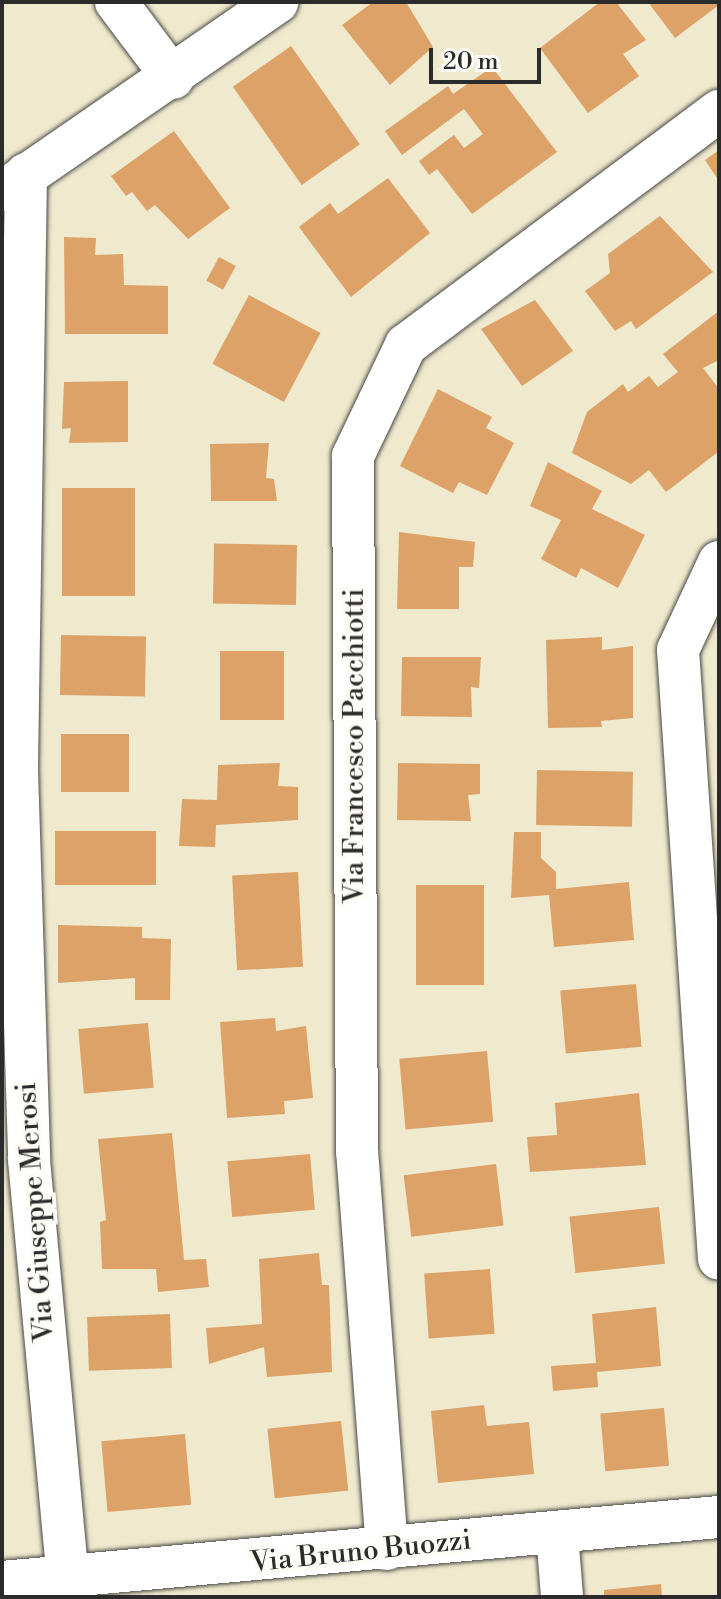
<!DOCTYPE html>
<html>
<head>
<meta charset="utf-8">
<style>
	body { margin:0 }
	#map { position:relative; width:721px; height:1599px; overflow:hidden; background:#efe9ce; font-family:"Libre Bodoni",serif }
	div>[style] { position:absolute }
	.building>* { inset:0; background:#dca268; transform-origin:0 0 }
	.roads { filter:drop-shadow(0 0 2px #484843) drop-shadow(0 0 2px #484843) }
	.minor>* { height:42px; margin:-21px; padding:0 21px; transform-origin:21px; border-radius:21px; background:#fff }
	span { translate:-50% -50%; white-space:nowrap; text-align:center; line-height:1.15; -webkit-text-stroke:8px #fdfcf7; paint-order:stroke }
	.street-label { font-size:28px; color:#2b2b2b }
	.frame { position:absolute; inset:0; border:4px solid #2b2b2b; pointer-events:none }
	.scale { position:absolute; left:429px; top:48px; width:112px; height:36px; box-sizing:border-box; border:4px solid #2b2b2b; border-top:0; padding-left:10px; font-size:24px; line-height:28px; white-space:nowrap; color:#2b2b2b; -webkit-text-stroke:6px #fdfcf7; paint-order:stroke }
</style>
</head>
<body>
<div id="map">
	<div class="building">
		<i style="clip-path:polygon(373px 2px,406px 2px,433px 47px,390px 85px,342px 25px)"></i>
		<i style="clip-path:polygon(600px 2px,616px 2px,646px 40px,623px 54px,639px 76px,588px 113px,540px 48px)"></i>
		<i style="clip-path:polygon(648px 2px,719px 2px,719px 5px,675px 38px)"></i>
		<i style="left:291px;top:46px;width:120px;height:71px;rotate:55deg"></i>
		<i style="clip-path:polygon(492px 67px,557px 152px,472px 214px,437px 169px,429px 175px,419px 161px,454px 135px,464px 148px,483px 134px,464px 109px,402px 155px,385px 131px,448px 86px,453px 94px)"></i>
		<i style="clip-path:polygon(174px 131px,230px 208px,188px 239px,155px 205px,147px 211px,132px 192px,126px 196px,111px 176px)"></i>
		<i style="clip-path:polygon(719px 150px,719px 181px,705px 160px)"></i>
		<i style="clip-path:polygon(388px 178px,430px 233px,351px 297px,299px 227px,330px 203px,338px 214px)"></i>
		<i style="clip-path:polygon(660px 216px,713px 272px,636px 329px,631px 321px,615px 331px,585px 291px,610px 273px,608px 254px)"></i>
		<i style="clip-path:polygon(64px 237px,96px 238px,95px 255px,123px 254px,124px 285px,168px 286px,168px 334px,65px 334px)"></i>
		<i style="left:219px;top:257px;width:19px;height:27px;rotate:28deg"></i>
		<i style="left:249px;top:295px;width:81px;height:78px;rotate:28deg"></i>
		<i style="clip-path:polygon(535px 300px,573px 351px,522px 386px,481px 329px)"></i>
		<i style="clip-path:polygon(719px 311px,719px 360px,703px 368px,719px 389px,718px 452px,666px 492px,649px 470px,631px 484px,572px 453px,587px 412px,623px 384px,628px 392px,649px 376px,658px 387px,678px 372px,663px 354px)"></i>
		<i style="clip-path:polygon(128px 381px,128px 442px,69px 443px,71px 428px,62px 429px,64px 382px)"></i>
		<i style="clip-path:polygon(438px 389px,492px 417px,486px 428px,514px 443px,487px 495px,459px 482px,453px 493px,400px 466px)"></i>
		<i style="clip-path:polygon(269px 443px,266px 478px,274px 479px,277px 501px,211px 501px,210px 444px)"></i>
		<i style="clip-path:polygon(548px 462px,602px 491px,592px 509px,645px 535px,618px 588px,581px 568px,576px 578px,541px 559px,561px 520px,530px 506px)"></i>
		<i style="left:62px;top:488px;width:73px;height:108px"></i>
		<i style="clip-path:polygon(399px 532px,475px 542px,473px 567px,459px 567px,459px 609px,397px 609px)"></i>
		<i style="left:297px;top:545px;width:60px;height:83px;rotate:91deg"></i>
		<i style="left:61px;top:635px;width:85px;height:60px;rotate:1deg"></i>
		<i style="clip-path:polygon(602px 637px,602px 650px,633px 646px,633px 718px,601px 721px,602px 727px,548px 728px,546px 640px)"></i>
		<i style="left:220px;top:651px;width:64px;height:69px"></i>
		<i style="clip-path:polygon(402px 657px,481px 657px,479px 688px,471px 687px,472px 717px,401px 716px)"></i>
		<i style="left:129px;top:734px;width:58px;height:68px;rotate:90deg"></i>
		<i style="clip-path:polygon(280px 763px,278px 786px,298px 787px,298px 820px,216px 825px,215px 847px,179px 846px,182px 799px,217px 800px,218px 765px)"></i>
		<i style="clip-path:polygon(398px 763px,480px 764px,480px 794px,468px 795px,471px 821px,397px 820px)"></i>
		<i style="left:537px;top:770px;width:96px;height:55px;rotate:1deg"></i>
		<i style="left:55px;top:831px;width:101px;height:54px"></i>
		<i style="clip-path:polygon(514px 832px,541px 832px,541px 858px,556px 872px,556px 889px,629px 882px,634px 940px,554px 947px,549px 895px,511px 898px)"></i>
		<i style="left:298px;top:872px;width:95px;height:66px;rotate:87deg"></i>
		<i style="left:416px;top:885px;width:68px;height:100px"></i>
		<i style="clip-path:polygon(58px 925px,142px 927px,142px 938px,171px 939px,170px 1000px,135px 1000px,135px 978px,58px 983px)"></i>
		<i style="left:636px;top:984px;width:63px;height:76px;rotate:85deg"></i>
		<i style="clip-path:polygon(275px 1018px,276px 1031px,306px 1026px,313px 1098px,284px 1101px,285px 1114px,227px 1118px,220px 1022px)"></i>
		<i style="left:148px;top:1023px;width:65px;height:70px;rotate:85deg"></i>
		<i style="left:487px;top:1051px;width:71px;height:88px;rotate:85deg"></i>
		<i style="clip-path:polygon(639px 1093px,646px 1165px,530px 1172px,527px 1137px,557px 1135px,555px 1103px)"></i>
		<i style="clip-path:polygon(172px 1133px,184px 1260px,206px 1259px,209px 1287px,158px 1292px,156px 1269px,102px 1269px,100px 1222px,106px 1220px,98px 1139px)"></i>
		<i style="left:310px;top:1154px;width:56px;height:83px;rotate:85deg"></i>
		<i style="left:496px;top:1164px;width:62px;height:93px;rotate:83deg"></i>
		<i style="left:659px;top:1207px;width:57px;height:90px;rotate:84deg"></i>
		<i style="clip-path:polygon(319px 1253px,322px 1285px,329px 1285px,332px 1372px,267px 1377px,264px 1347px,209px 1364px,206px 1328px,262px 1324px,259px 1259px)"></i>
		<i style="left:490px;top:1269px;width:65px;height:66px;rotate:86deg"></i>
		<i style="clip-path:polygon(656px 1307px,661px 1366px,597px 1372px,598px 1387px,553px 1391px,551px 1366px,596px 1363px,592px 1314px)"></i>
		<i style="left:170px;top:1314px;width:54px;height:83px;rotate:88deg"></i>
		<i style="clip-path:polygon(484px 1405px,487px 1426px,529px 1422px,534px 1474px,438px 1483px,431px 1411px)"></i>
		<i style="left:664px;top:1408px;width:58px;height:64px;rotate:85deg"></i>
		<i style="left:341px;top:1421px;width:70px;height:74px;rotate:84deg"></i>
		<i style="left:185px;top:1434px;width:71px;height:84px;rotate:85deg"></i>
		<i style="clip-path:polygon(661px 1584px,662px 1597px,604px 1597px,604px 1590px)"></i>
	</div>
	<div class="roads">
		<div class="minor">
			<i style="left:116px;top:2px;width:95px;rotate:53.1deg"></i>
			<i style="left:26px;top:174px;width:596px;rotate:90.87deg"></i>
			<i style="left:17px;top:770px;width:390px;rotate:88.2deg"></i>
			<i style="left:29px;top:1160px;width:419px;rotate:84.7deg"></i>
			<i style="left:5px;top:190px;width:331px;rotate:-34.6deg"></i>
			<i style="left:719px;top:562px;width:97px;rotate:115deg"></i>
			<i style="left:678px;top:650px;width:610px;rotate:86.15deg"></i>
			<i style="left:557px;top:1533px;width:64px;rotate:85.5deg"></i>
			<i style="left:387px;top:1549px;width:398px;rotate:-94.3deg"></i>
			<i style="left:357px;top:1152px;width:696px;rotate:-90.33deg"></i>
			<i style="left:353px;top:456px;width:123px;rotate:-64.5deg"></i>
			<i style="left:406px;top:345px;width:391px;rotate:-36.8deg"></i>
			<i style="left:2px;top:1582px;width:720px;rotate:-5.18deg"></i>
		</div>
	</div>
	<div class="street-label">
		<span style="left:355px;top:746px;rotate:-90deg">Via Francesco Pacchiotti</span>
		<span style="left:36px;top:1212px;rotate:-94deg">Via Giuseppe Merosi</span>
		<span style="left:361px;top:1552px;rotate:-6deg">Via Bruno Buozzi</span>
	</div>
	<div class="frame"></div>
	<div class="scale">20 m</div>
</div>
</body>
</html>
